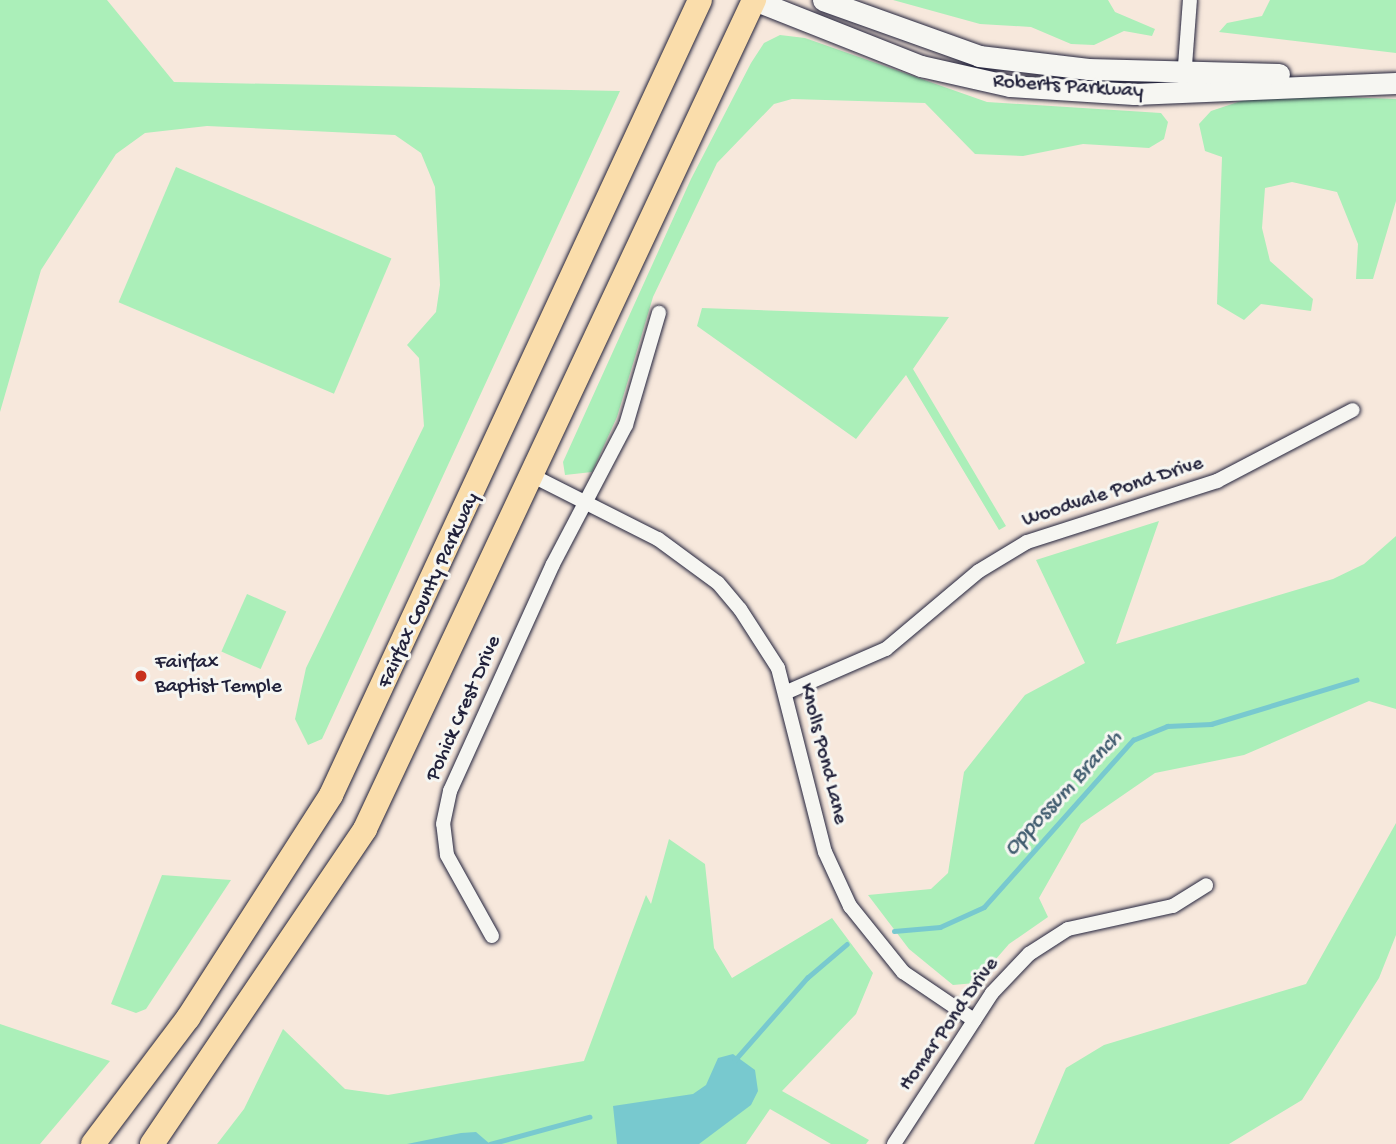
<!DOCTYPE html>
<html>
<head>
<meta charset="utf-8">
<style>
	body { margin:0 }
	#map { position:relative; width:1396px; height:1144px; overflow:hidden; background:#f7e8dc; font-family:"Gochi Hand",sans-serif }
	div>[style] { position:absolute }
	.green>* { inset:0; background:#abefb9; transform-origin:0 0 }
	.water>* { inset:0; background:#78c9cf }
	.stream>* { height:4.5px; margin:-2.25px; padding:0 2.25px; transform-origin:2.25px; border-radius:2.25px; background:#78c9cf }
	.roads { filter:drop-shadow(0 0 2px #22223b) drop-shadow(0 0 2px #22223b) }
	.minor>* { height:14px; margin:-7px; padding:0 7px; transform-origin:7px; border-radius:7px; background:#f6f6f2 }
	.secondary>* { height:21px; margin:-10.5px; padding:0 10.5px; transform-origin:10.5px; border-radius:10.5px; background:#f6f6f2 }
	.trunk>* { height:24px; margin:-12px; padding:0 12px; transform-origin:12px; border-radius:12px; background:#faddab }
	.dots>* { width:19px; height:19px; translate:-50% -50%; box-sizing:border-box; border:4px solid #f6f6f2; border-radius:50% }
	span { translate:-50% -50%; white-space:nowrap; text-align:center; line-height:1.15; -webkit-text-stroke:6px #f6f6f2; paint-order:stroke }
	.street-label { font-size:21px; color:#22223b }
	.poi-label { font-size:21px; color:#22223b }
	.left { translate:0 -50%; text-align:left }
	.water-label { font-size:23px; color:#405c6f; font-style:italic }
</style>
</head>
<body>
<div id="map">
	<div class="green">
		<i style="clip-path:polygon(0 0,107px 0,174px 82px,620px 91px,322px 739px,308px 745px,295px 719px,306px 668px,424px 426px,419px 358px,407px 345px,436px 312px,440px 285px,435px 187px,421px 153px,395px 135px,207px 126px,145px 133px,116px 154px,41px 270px,0 412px)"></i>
		<i style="clip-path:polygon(893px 0,1108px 0,1115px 12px,1155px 29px,1152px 36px,1124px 31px,1094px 45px,1071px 44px,1031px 27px,980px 24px)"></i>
		<i style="clip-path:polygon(1270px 0,1396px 0,1396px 53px,1219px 32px,1227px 23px,1262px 16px)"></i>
		<i style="clip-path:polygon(780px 35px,805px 38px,987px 102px,1161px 113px,1168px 122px,1164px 139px,1149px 148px,1083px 144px,1023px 156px,975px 154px,925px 103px,792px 99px,774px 104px,717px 163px,653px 297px,617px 417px,592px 472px,565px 475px,563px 462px,691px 179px,751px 63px,764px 43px)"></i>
		<i style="clip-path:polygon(1316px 96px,1396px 99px,1396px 201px,1373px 279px,1356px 279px,1358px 244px,1337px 192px,1292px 182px,1265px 188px,1262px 228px,1270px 261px,1313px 299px,1311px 311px,1261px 304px,1244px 320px,1217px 304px,1222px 157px,1205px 151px,1199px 124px,1211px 111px,1244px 100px)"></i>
		<i style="left:176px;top:167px;width:234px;height:147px;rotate:23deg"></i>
		<i style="clip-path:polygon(702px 308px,949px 317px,913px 369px,1006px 526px,999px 530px,906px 375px,856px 439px,697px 326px)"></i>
		<i style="clip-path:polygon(1159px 521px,1116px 644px,1333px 579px,1364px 564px,1396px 536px,1396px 709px,1369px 701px,1244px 755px,1155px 773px,1081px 824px,1039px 898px,1048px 917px,1009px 944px,975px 983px,953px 985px,909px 949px,868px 895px,931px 889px,948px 873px,964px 772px,1025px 695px,1085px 663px,1036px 560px)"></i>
		<i style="left:247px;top:594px;width:43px;height:63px;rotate:24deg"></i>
		<i style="clip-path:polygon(1396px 823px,1396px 935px,1379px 978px,1302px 1100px,1229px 1144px,1034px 1144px,1066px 1068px,1104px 1045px,1306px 984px)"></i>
		<i style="clip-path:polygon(669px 839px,705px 864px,714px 948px,732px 978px,832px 918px,873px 973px,856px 1014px,782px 1091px,869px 1140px,866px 1144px,831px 1144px,770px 1109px,746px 1144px,217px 1144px,244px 1109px,283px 1029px,345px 1089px,388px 1095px,584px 1061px,646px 895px,651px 904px)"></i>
		<i style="clip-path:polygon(162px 875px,231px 880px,146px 1009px,136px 1013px,111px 1004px)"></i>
		<i style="clip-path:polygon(0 1024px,110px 1061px,40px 1144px,0 1144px)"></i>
	</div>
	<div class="water">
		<i style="clip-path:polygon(733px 1054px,755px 1070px,758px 1091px,751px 1105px,699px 1144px,617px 1144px,613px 1106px,693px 1094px,706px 1085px,718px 1058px)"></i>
		<i style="clip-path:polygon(476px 1132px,490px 1144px,407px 1144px,461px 1133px)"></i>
	</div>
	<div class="stream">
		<i style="left:894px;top:931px;width:46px;rotate:-5deg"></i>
		<i style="left:940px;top:927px;width:48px;rotate:-24.4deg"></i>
		<i style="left:984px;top:907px;width:224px;rotate:-48.3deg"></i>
		<i style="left:1133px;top:740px;width:37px;rotate:-22deg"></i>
		<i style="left:1167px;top:726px;width:44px;rotate:-2.6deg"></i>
		<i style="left:1211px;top:724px;width:152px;rotate:-16.9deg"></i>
		<i style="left:734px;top:1061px;width:111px;rotate:-48.7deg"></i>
		<i style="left:807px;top:978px;width:52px;rotate:-40.4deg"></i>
		<i style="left:490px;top:1144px;width:103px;rotate:-15.3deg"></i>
	</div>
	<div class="roads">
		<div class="minor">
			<i style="left:1184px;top:79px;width:79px;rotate:-85.7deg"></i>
			<i style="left:535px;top:477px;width:138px;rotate:26.8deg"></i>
			<i style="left:658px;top:539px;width:74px;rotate:36.3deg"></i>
			<i style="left:718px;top:583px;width:34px;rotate:50deg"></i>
			<i style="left:740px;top:609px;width:70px;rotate:57.2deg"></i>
			<i style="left:778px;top:668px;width:190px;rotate:75.7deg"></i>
			<i style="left:825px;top:852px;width:60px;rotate:65.2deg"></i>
			<i style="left:850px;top:906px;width:85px;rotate:51.2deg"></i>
			<i style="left:903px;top:972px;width:86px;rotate:34.1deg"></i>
			<i style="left:787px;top:692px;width:108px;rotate:-23.5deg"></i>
			<i style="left:886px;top:649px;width:121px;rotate:-40deg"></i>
			<i style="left:979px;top:571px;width:56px;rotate:-31.1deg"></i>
			<i style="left:1027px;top:542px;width:200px;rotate:-17.8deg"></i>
			<i style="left:1217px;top:481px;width:153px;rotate:-27.6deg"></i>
			<i style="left:492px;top:936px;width:93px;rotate:-119.1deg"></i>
			<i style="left:447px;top:855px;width:31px;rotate:-97deg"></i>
			<i style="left:443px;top:824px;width:34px;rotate:-78deg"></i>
			<i style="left:450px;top:791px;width:249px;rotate:-65.6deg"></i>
			<i style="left:553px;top:564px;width:157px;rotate:-62.3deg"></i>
			<i style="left:626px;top:425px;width:117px;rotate:-73.6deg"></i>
			<i style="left:894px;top:1144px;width:180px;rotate:-57deg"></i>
			<i style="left:992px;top:993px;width:54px;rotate:-46.5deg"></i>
			<i style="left:1029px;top:954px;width:46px;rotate:-32.7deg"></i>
			<i style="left:1068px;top:929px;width:107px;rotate:-12.4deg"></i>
			<i style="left:1173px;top:906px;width:39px;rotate:-32deg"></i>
		</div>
		<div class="secondary">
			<i style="left:754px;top:0;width:180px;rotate:21.6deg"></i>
			<i style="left:921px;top:66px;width:91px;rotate:12.7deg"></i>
			<i style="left:1010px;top:86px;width:124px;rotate:3.7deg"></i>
			<i style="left:1134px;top:94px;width:262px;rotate:-2.4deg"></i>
			<i style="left:823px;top:0;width:166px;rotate:19.7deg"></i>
			<i style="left:979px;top:56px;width:110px;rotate:6.8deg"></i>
			<i style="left:1088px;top:69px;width:191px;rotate:1.5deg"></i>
		</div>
		<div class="trunk">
			<i style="left:93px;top:1144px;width:158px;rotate:-53deg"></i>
			<i style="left:188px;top:1018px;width:265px;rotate:-57.3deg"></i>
			<i style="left:331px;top:795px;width:876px;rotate:-65.1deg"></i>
			<i style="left:152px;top:1144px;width:380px;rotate:-55.9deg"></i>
			<i style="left:365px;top:829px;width:916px;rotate:-64.86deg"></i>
		</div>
	</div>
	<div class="dots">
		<i style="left:141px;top:676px;background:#c8321e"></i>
	</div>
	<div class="street-label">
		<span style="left:1068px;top:88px;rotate:4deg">Roberts Parkway</span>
		<span style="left:1113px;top:493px;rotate:-18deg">Woodvale Pond Drive</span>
		<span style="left:430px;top:591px;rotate:-65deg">Fairfax County Parkway</span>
		<span style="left:465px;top:709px;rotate:-66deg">Pohick Crest Drive</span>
		<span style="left:822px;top:754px;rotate:76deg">Knolls Pond Lane</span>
		<span style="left:950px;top:1025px;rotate:-55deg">Homar Pond Drive</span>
	</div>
	<div class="poi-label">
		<span class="left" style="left:155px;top:676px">Fairfax<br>Baptist Temple</span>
	</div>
	<div class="water-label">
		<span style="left:1064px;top:794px;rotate:-47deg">Oppossum Branch</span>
	</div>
</div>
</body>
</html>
